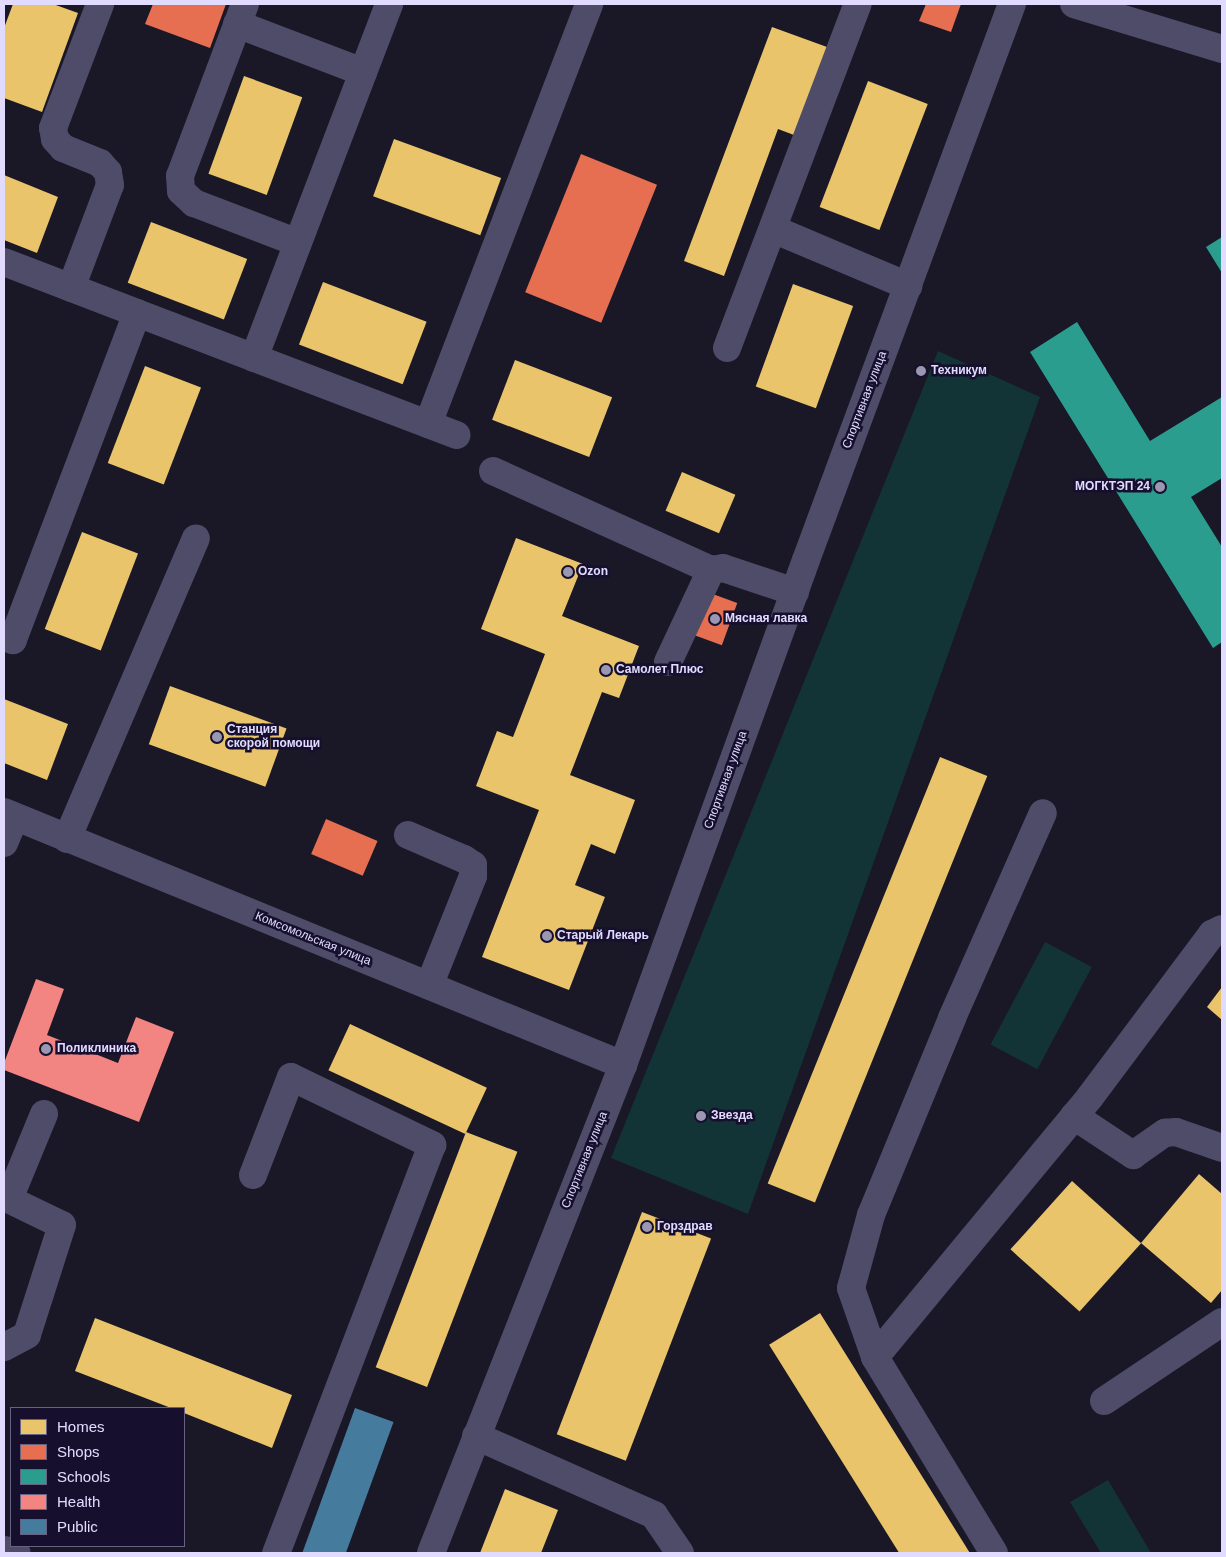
<!DOCTYPE html>
<html>
<head>
<meta charset="utf-8">
<style>
	body { margin:0 }
	#map { position:relative; width:1226px; height:1557px; overflow:hidden; background:#1a1727; font-family:Arial,sans-serif }
	div>[style] { position:absolute }
	.green>* { inset:0; background:#133436; transform-origin:0 0 }
	.homes>* { inset:0; background:#e9c46a; transform-origin:0 0 }
	.shops>* { inset:0; background:#e76f51; transform-origin:0 0 }
	.schools>* { inset:0; background:#2a9d8f }
	.health>* { inset:0; background:#f28482 }
	.public>* { inset:0; background:#457b9d; transform-origin:0 0 }
	.minor>* { height:28px; margin:-14px; padding:0 14px; transform-origin:14px; border-radius:14px; background:#4e4c68 }
	.dots>* { width:14px; height:14px; translate:-50% -50%; box-sizing:border-box; border:2px solid #16102e; border-radius:50% }
	span { translate:-50% -50%; white-space:nowrap; text-align:center; line-height:1.15; -webkit-text-stroke:5px #16102e; paint-order:stroke }
	.poi-label { font-size:12px; color:#e1dcff; font-weight:700 }
	.left { translate:0 -50%; text-align:left }
	.right { translate:-100% -50%; text-align:right }
	.street-label { font-size:12px; color:#e1dcff }
	.frame { position:absolute; inset:0; border:5px solid #e1dcff; pointer-events:none }
	.legend { position:absolute; left:10px; top:1407px; width:175px; height:140px; box-sizing:border-box; background:#16102e; border:1px solid #676282; margin:0; padding:6px 9px; list-style:none; font-size:15px; color:#e1dcff }
	.legend li { display:flex; align-items:center; gap:10px; height:25px }
	.legend b { width:25px; border:1px solid #676282 }
</style>
</head>
<body>
<div id="map">
	<div class="green">
		<i style="clip-path:polygon(938px 351px,1040px 397px,748px 1214px,611px 1158px)"></i>
		<i style="left:1045px;top:942px;width:53px;height:116px;rotate:28deg"></i>
		<i style="clip-path:polygon(1108px 1480px,1151px 1553px,1101px 1553px,1070px 1502px)"></i>
	</div>
	<div class="homes">
		<i style="clip-path:polygon(13px 4px,53px 4px,78px 13px,42px 112px,4px 98px,4px 28px)"></i>
		<i style="clip-path:polygon(772px 27px,827px 47px,794px 135px,778px 129px,724px 276px,684px 261px)"></i>
		<i style="left:244px;top:76px;width:62px;height:104px;rotate:20deg"></i>
		<i style="left:868px;top:81px;width:64px;height:135px;rotate:21deg"></i>
		<i style="left:394px;top:139px;width:114px;height:61px;rotate:20deg"></i>
		<i style="clip-path:polygon(4px 175px,58px 197px,37px 253px,4px 240px)"></i>
		<i style="left:151px;top:222px;width:103px;height:65px;rotate:21deg"></i>
		<i style="left:323px;top:282px;width:111px;height:67px;rotate:21deg"></i>
		<i style="left:793px;top:284px;width:64px;height:109px;rotate:20deg"></i>
		<i style="left:515px;top:360px;width:104px;height:64px;rotate:21deg"></i>
		<i style="left:145px;top:366px;width:60px;height:104px;rotate:21deg"></i>
		<i style="left:682px;top:472px;width:58px;height:42px;rotate:23deg"></i>
		<i style="left:82px;top:532px;width:60px;height:104px;rotate:21deg"></i>
		<i style="clip-path:polygon(516px 538px,583px 564px,562px 616px,639px 646px,619px 698px,602px 692px,570px 775px,635px 800px,615px 854px,591px 844px,575px 885px,605px 897px,569px 990px,482px 957px,539px 810px,476px 786px,497px 731px,513px 737px,545px 654px,481px 629px)"></i>
		<i style="left:170px;top:686px;width:124px;height:62px;rotate:20deg"></i>
		<i style="clip-path:polygon(4px 699px,68px 724px,47px 780px,4px 763px)"></i>
		<i style="left:940px;top:757px;width:51px;height:460px;rotate:22deg"></i>
		<i style="clip-path:polygon(1222px 987px,1222px 1020px,1207px 1007px)"></i>
		<i style="left:350px;top:1024px;width:151px;height:51px;rotate:25deg"></i>
		<i style="left:466px;top:1132px;width:55px;height:252px;rotate:21deg"></i>
		<i style="clip-path:polygon(1199px 1174px,1222px 1194px,1222px 1290px,1211px 1303px,1141px 1243px)"></i>
		<i style="left:1072px;top:1181px;width:93px;height:92px;rotate:42deg"></i>
		<i style="left:642px;top:1212px;width:74px;height:238px;rotate:21deg"></i>
		<i style="left:820px;top:1313px;width:282px;height:60px;rotate:58deg"></i>
		<i style="clip-path:polygon(95px 1318px,292px 1395px,272px 1448px,184px 1413px,184px 1408px,171px 1408px,75px 1371px)"></i>
		<i style="clip-path:polygon(505px 1489px,558px 1510px,541px 1553px,480px 1553px)"></i>
	</div>
	<div class="shops">
		<i style="clip-path:polygon(153px 4px,226px 4px,210px 48px,145px 24px)"></i>
		<i style="clip-path:polygon(926px 4px,961px 4px,951px 32px,919px 21px)"></i>
		<i style="left:581px;top:154px;width:82px;height:149px;rotate:22deg"></i>
		<i style="left:710px;top:593px;width:29px;height:45px;rotate:20deg"></i>
		<i style="left:326px;top:819px;width:56px;height:38px;rotate:23deg"></i>
	</div>
	<div class="schools">
		<i style="clip-path:polygon(1222px 237px,1222px 273px,1206px 247px)"></i>
		<i style="clip-path:polygon(1077px 322px,1150px 441px,1222px 397px,1222px 478px,1191px 497px,1222px 547px,1222px 642px,1213px 648px,1030px 352px)"></i>
	</div>
	<div class="health">
		<i style="clip-path:polygon(36px 979px,64px 989px,47px 1035px,118px 1063px,136px 1017px,174px 1032px,139px 1122px,4px 1070px,4px 1063px)"></i>
	</div>
	<div class="public">
		<i style="left:355px;top:1408px;width:41px;height:155px;rotate:20deg"></i>
	</div>
	<div class="minor">
		<i style="left:245px;top:4px;width:184px;rotate:110.7deg"></i>
		<i style="left:180px;top:176px;width:15px;rotate:86deg"></i>
		<i style="left:181px;top:191px;width:18px;rotate:43deg"></i>
		<i style="left:194px;top:203px;width:111px;rotate:21deg"></i>
		<i style="left:1074px;top:4px;width:155px;rotate:16.9deg"></i>
		<i style="left:237px;top:24px;width:135px;rotate:20.9deg"></i>
		<i style="left:773px;top:229px;width:147px;rotate:22.9deg"></i>
		<i style="left:4px;top:262px;width:142px;rotate:21deg"></i>
		<i style="left:137px;top:313px;width:350px;rotate:110.8deg"></i>
		<i style="left:13px;top:640px;width:9px;rotate:-162deg"></i>
		<i style="left:71px;top:288px;width:110px;rotate:-69.3deg"></i>
		<i style="left:110px;top:185px;width:13px;rotate:-99deg"></i>
		<i style="left:108px;top:172px;width:12px;rotate:-132deg"></i>
		<i style="left:100px;top:163px;width:40px;rotate:-158deg"></i>
		<i style="left:63px;top:148px;width:12px;rotate:-132deg"></i>
		<i style="left:55px;top:139px;width:11px;rotate:-100deg"></i>
		<i style="left:53px;top:128px;width:133px;rotate:-69.2deg"></i>
		<i style="left:137px;top:313px;width:342px;rotate:20.9deg"></i>
		<i style="left:727px;top:348px;width:368px;rotate:-69.2deg"></i>
		<i style="left:254px;top:358px;width:379px;rotate:-69.1deg"></i>
		<i style="left:428px;top:424px;width:450px;rotate:-69deg"></i>
		<i style="left:493px;top:471px;width:239px;rotate:24.4deg"></i>
		<i style="left:668px;top:662px;width:102px;rotate:-64.9deg"></i>
		<i style="left:711px;top:570px;width:12px;rotate:-9deg"></i>
		<i style="left:723px;top:568px;width:76px;rotate:18.4deg"></i>
		<i style="left:4px;top:812px;width:669px;rotate:22.23deg"></i>
		<i style="left:408px;top:835px;width:61px;rotate:23.2deg"></i>
		<i style="left:464px;top:859px;width:11px;rotate:34deg"></i>
		<i style="left:473px;top:865px;width:11px;rotate:90deg"></i>
		<i style="left:473px;top:876px;width:118px;rotate:111.8deg"></i>
		<i style="left:67px;top:839px;width:327px;rotate:-66.8deg"></i>
		<i style="left:4px;top:843px;width:28px;rotate:-67deg"></i>
		<i style="left:1074px;top:1116px;width:71px;rotate:33.5deg"></i>
		<i style="left:1133px;top:1155px;width:39px;rotate:-35deg"></i>
		<i style="left:1165px;top:1133px;width:11px;rotate:-5deg"></i>
		<i style="left:1176px;top:1132px;width:49px;rotate:19.2deg"></i>
		<i style="left:253px;top:1175px;width:105px;rotate:-68.8deg"></i>
		<i style="left:291px;top:1077px;width:157px;rotate:25.7deg"></i>
		<i style="left:432px;top:1145px;width:437px;rotate:110.9deg"></i>
		<i style="left:4px;top:1197px;width:64px;rotate:25.8deg"></i>
		<i style="left:62px;top:1225px;width:115px;rotate:107.7deg"></i>
		<i style="left:27px;top:1335px;width:26px;rotate:152deg"></i>
		<i style="left:9px;top:1199px;width:92px;rotate:-67.6deg"></i>
		<i style="left:875px;top:1357px;width:337px;rotate:-50.4deg"></i>
		<i style="left:1090px;top:1097px;width:204px;rotate:-53.2deg"></i>
		<i style="left:1212px;top:934px;width:11px;rotate:-27deg"></i>
		<i style="left:1104px;top:1401px;width:142px;rotate:-33.8deg"></i>
		<i style="left:476px;top:1436px;width:195px;rotate:23.9deg"></i>
		<i style="left:654px;top:1515px;width:46px;rotate:55.6deg"></i>
		<i style="left:4px;top:1550px;width:13px;rotate:13deg"></i>
		<i style="left:431px;top:1553px;width:524px;rotate:-68.52deg"></i>
		<i style="left:623px;top:1065px;width:537px;rotate:-70.08deg"></i>
		<i style="left:806px;top:560px;width:593px;rotate:-69.67deg"></i>
		<i style="left:994px;top:1553px;width:229px;rotate:-121.3deg"></i>
		<i style="left:875px;top:1357px;width:73px;rotate:-109.2deg"></i>
		<i style="left:851px;top:1288px;width:76px;rotate:-74.7deg"></i>
		<i style="left:871px;top:1215px;width:213px;rotate:-67.6deg"></i>
		<i style="left:952px;top:1018px;width:224px;rotate:-66.1deg"></i>
	</div>
	<div class="dots">
		<i style="left:921px;top:371px;background:#9b97b3"></i>
		<i style="left:1160px;top:487px;background:#9b97b3"></i>
		<i style="left:568px;top:572px;background:#9b97b3"></i>
		<i style="left:715px;top:619px;background:#9b97b3"></i>
		<i style="left:606px;top:670px;background:#9b97b3"></i>
		<i style="left:217px;top:737px;background:#9b97b3"></i>
		<i style="left:547px;top:936px;background:#9b97b3"></i>
		<i style="left:46px;top:1049px;background:#9b97b3"></i>
		<i style="left:701px;top:1116px;background:#9b97b3"></i>
		<i style="left:647px;top:1227px;background:#9b97b3"></i>
	</div>
	<div class="poi-label">
		<span class="left" style="left:931px;top:371px">Техникум</span>
		<span class="right" style="left:1150px;top:487px">МОГКТЭП 24</span>
		<span class="left" style="left:578px;top:572px">Ozon</span>
		<span class="left" style="left:725px;top:619px">Мясная лавка</span>
		<span class="left" style="left:616px;top:670px">Самолет Плюс</span>
		<span class="left" style="left:227px;top:737px">Станция<br>скорой помощи</span>
		<span class="left" style="left:557px;top:936px">Старый Лекарь</span>
		<span class="left" style="left:57px;top:1049px">Поликлиника</span>
		<span class="left" style="left:711px;top:1116px">Звезда</span>
		<span class="left" style="left:657px;top:1227px">Горздрав</span>
	</div>
	<div class="street-label">
		<span style="left:865px;top:400px;rotate:-69deg">Спортивная улица</span>
		<span style="left:726px;top:780px;rotate:-70deg">Спортивная улица</span>
		<span style="left:313px;top:939px;rotate:22deg">Комсомольская улица</span>
		<span style="left:585px;top:1160px;rotate:-68deg">Спортивная улица</span>
	</div>
	<div class="frame"></div>
	<ul class="legend">
	<li><b style="height:14px;background:#e9c46a"></b>Homes</li>
	<li><b style="height:14px;background:#e76f51"></b>Shops</li>
	<li><b style="height:14px;background:#2a9d8f"></b>Schools</li>
	<li><b style="height:14px;background:#f28482"></b>Health</li>
	<li><b style="height:14px;background:#457b9d"></b>Public</li>
	</ul>
</div>
</body>
</html>
